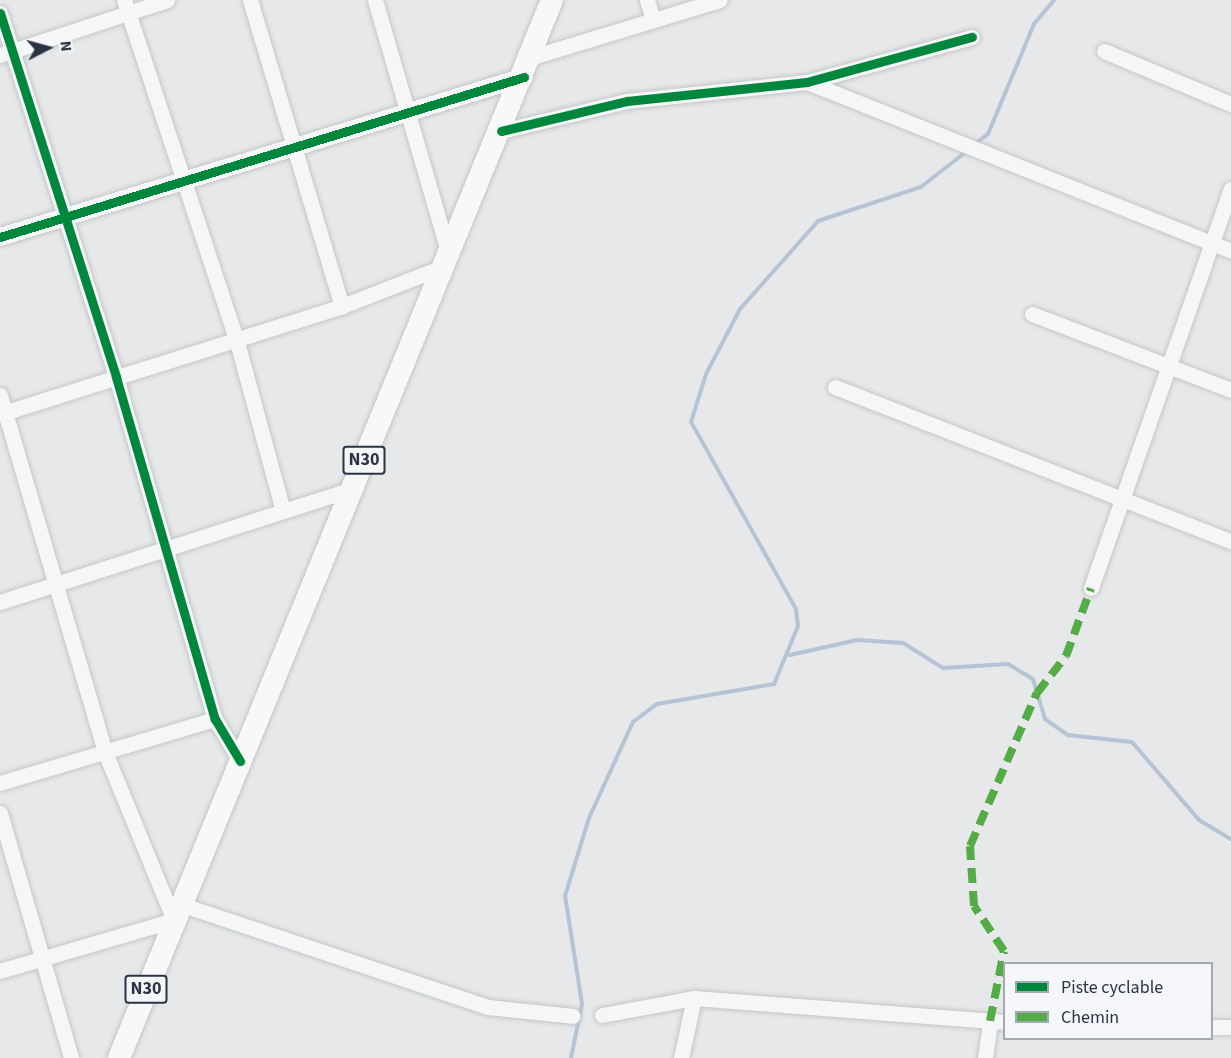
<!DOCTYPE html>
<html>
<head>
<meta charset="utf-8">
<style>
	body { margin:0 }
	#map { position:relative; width:1231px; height:1058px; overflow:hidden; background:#e6e8ea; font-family:"Source Sans 3",sans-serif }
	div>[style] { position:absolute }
	.stream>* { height:4px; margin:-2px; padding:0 2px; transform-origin:2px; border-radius:2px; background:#b4c4d5 }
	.roads { filter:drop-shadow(0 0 2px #c4c6c8) drop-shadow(0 0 2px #c4c6c8) }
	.minor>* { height:15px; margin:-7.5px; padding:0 7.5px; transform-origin:7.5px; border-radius:7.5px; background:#f5f6f7 }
	.tertiary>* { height:18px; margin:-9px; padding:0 9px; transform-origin:9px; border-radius:9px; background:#f5f6f7 }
	.primary>* { height:22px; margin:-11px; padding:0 11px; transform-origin:11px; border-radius:11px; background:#f8f8f8 }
	.quiet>* { height:8px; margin-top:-4px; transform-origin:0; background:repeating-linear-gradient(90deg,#54ac47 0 15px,transparent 0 23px) }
	.cycleway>* { height:9px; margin:-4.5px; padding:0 4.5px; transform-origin:4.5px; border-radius:4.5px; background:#00873e }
	span { translate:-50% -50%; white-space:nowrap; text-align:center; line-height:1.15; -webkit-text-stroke:4.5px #f4f6f9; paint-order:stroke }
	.shield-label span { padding:2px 4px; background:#f4f6f9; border:2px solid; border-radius:4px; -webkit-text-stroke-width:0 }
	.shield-label { font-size:18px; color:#2b3445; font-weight:700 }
	.legend { position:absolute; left:1003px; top:962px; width:210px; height:78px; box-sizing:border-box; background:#f4f6f9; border:2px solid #a4a8b1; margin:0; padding:8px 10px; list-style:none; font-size:18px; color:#2b3445 }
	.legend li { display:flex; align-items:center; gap:12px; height:30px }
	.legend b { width:30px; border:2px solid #a4a8b1 }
	.north { position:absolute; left:18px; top:18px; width:60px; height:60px; -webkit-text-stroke:4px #f4f6f9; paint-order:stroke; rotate:84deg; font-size:16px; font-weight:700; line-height:24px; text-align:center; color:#2b3445 }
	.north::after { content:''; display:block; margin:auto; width:21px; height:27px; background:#2b3445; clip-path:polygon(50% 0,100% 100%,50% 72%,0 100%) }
</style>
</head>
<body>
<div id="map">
	<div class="stream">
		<i style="left:975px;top:144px;width:16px;rotate:-38deg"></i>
		<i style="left:988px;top:134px;width:119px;rotate:-67.3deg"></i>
		<i style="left:1034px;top:24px;width:31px;rotate:-50deg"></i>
		<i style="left:790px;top:655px;width:69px;rotate:-12.6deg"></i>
		<i style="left:857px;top:640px;width:46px;rotate:3.7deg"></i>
		<i style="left:903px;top:643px;width:47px;rotate:32deg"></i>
		<i style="left:943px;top:668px;width:65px;rotate:-3.5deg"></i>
		<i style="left:1008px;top:664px;width:29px;rotate:31deg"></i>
		<i style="left:1033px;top:679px;width:42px;rotate:73.3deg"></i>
		<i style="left:1045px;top:719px;width:28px;rotate:35deg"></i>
		<i style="left:1068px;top:735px;width:64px;rotate:6.2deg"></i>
		<i style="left:1132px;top:742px;width:103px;rotate:49.3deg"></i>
		<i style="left:1199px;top:820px;width:37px;rotate:31deg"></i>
		<i style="left:571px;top:1058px;width:55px;rotate:-78.5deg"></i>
		<i style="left:582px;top:1004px;width:109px;rotate:-98.9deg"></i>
		<i style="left:565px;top:896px;width:82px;rotate:-72.9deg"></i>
		<i style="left:589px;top:818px;width:106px;rotate:-65.4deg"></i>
		<i style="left:633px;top:722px;width:30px;rotate:-37deg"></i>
		<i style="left:657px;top:704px;width:119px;rotate:-9.7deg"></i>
		<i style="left:774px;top:684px;width:63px;rotate:-67.5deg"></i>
		<i style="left:798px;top:626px;width:17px;rotate:-97deg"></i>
		<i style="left:796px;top:609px;width:214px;rotate:-119.3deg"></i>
		<i style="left:691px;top:422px;width:50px;rotate:-72.6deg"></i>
		<i style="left:706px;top:374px;width:73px;rotate:-62.4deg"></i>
		<i style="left:740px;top:309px;width:118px;rotate:-48.4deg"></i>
		<i style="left:818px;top:221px;width:108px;rotate:-18.3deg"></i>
		<i style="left:921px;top:187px;width:58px;rotate:-38deg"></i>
	</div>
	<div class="roads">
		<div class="minor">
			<i style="left:124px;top:0;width:356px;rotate:71.7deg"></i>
			<i style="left:236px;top:338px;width:179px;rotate:74.8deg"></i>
			<i style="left:250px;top:0;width:320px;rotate:73.3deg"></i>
			<i style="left:375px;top:0;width:261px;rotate:73.8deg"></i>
			<i style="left:647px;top:0;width:21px;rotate:73deg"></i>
			<i style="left:0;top:13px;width:382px;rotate:72.3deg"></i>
			<i style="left:116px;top:377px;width:356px;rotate:73.9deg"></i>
			<i style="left:215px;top:719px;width:49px;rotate:59.2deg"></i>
			<i style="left:1104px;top:51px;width:138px;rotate:22.7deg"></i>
			<i style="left:0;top:55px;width:176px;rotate:-18.2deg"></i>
			<i style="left:532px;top:57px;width:196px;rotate:-16.9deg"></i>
			<i style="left:807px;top:82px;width:456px;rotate:21.7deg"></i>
			<i style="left:501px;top:131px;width:130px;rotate:-13.4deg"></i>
			<i style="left:627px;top:101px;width:181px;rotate:-6deg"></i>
			<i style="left:807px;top:82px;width:171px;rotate:-15.3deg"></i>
			<i style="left:1032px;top:314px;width:213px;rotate:20.9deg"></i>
			<i style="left:835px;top:387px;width:425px;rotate:21.3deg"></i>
			<i style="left:0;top:395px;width:372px;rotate:73.6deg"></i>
			<i style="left:105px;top:752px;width:182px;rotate:67.7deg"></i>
			<i style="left:174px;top:920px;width:181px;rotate:163.7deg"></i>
			<i style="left:0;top:414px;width:359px;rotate:-17.5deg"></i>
			<i style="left:342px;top:306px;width:105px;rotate:-21.2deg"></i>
			<i style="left:1091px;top:588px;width:423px;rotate:-70.7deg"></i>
			<i style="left:0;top:602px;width:371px;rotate:-17.8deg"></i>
			<i style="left:0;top:783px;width:224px;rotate:-16.6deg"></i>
			<i style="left:0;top:813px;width:255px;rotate:73.8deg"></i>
			<i style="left:180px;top:904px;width:325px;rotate:18.5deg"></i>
			<i style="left:488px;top:1007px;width:85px;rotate:6deg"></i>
			<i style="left:602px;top:1015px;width:94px;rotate:-10.5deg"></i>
			<i style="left:694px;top:998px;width:311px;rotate:4.4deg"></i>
			<i style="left:1212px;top:1027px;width:19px"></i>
			<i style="left:681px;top:1058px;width:61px;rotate:-77.8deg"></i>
			<i style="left:985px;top:1058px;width:37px;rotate:-82deg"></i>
		</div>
		<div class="tertiary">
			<i style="left:0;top:237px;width:548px;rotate:-16.98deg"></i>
		</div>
		<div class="primary">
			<i style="left:119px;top:1058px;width:1143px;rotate:-67.74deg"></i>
		</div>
	</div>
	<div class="quiet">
		<i style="left:990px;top:1021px;width:71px;rotate:-78.7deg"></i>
		<i style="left:1004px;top:951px;width:54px;rotate:-123.7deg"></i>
		<i style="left:974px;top:906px;width:60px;rotate:-93.8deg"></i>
		<i style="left:970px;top:846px;width:167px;rotate:-66.4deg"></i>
		<i style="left:1037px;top:693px;width:47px;rotate:-51.9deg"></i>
		<i style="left:1066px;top:656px;width:72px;rotate:-69.8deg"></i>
	</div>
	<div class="cycleway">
		<i style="left:0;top:13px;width:382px;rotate:72.3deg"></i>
		<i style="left:116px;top:377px;width:356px;rotate:73.9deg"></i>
		<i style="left:215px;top:719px;width:49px;rotate:59.2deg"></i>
		<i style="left:501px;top:131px;width:130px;rotate:-13.4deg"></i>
		<i style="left:627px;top:101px;width:181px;rotate:-6deg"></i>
		<i style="left:807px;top:82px;width:171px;rotate:-15.3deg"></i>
		<i style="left:0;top:237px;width:548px;rotate:-16.98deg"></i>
	</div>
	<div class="shield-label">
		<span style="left:364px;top:460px">N30</span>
		<span style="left:146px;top:989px">N30</span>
	</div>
	<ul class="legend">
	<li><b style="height:8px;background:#00873e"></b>Piste cyclable</li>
	<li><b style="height:8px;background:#54ac47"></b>Chemin</li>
	</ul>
	<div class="north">N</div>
</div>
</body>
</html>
